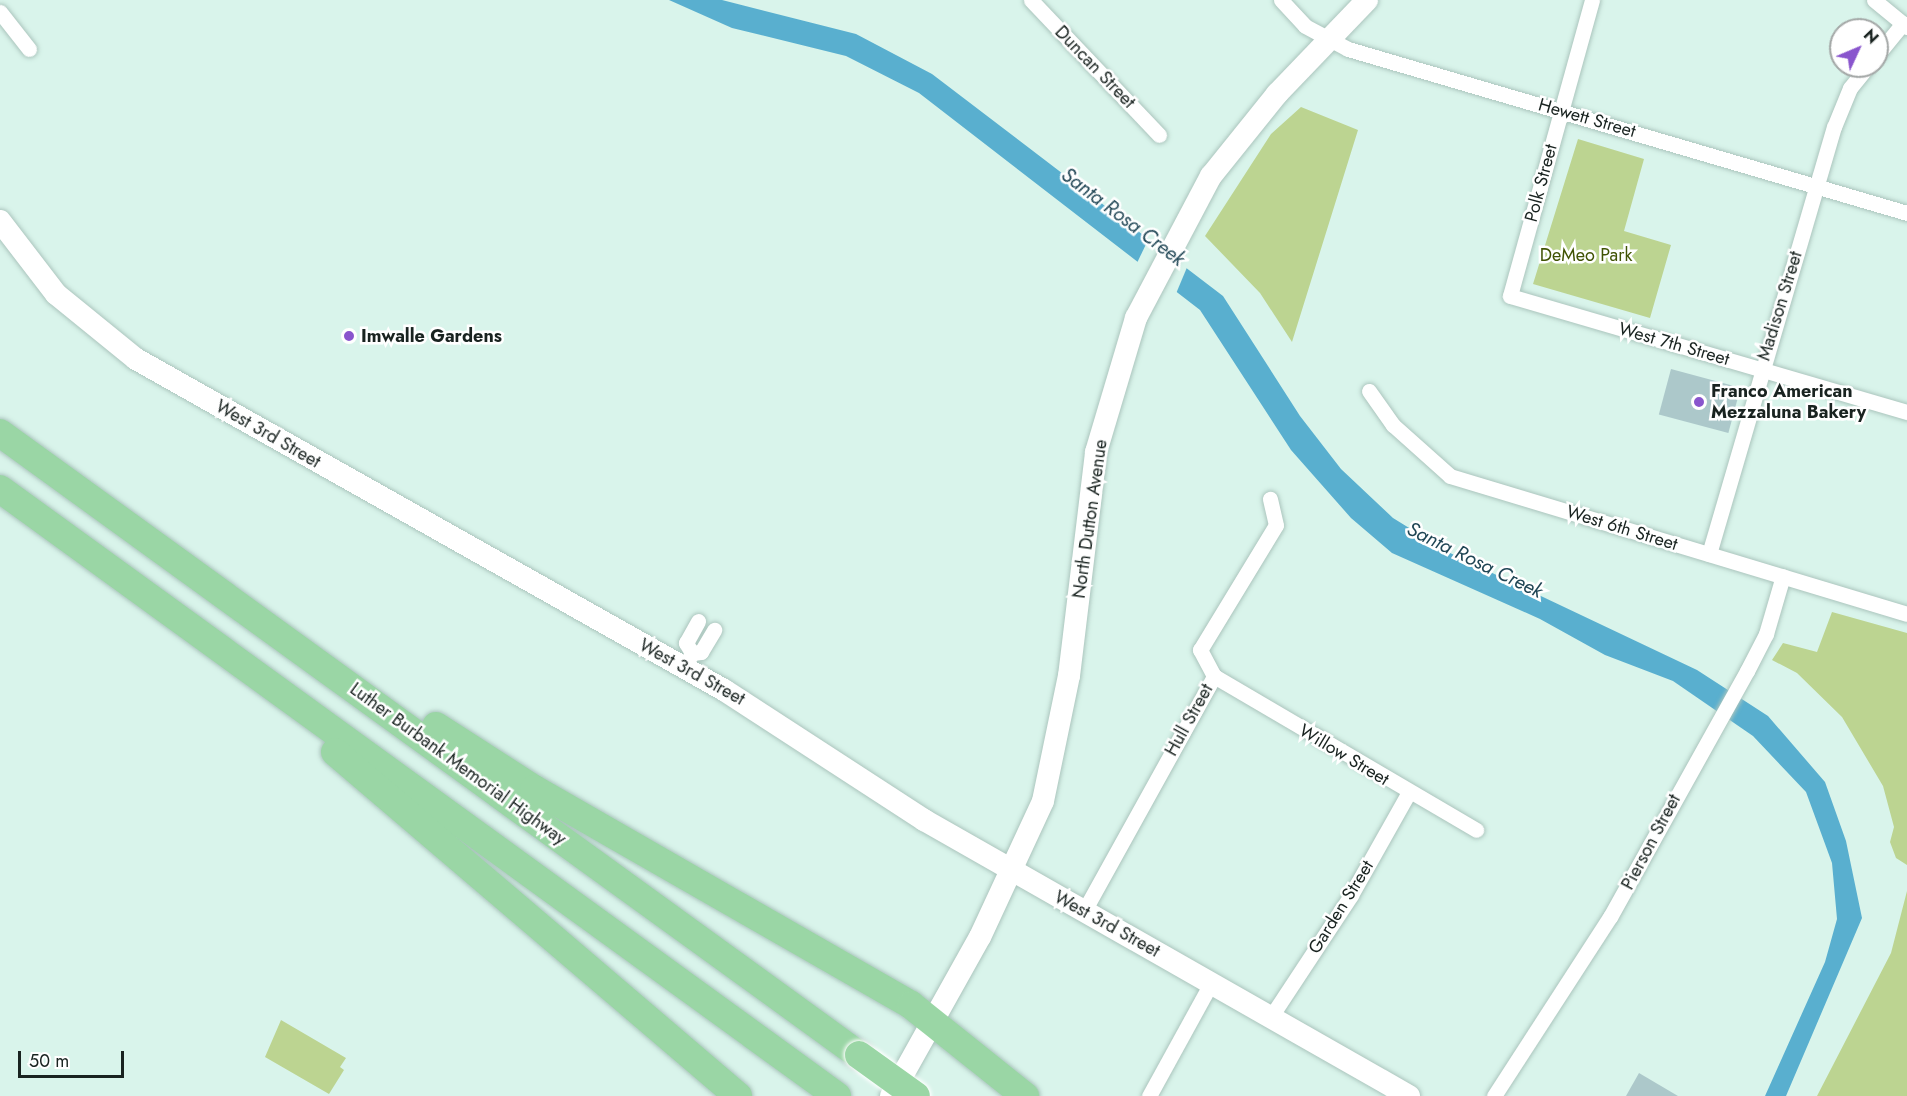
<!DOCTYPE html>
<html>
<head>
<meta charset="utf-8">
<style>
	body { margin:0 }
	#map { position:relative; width:1907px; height:1096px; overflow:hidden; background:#d9f4eb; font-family:Jost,sans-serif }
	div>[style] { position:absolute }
	.green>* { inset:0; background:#bcd491 }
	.water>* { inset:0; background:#59afcf }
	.pier>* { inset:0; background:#d9f4eb }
	.building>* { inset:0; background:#acc8ca; transform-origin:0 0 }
	.roads { filter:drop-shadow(0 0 2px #abc5bd) drop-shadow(0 0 2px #abc5bd) }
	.minor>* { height:15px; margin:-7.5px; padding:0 7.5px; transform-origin:7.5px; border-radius:7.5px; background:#fff }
	.secondary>* { height:22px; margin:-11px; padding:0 11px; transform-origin:11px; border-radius:11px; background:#fff }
	.motorway>* { height:28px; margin:-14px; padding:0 14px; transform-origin:14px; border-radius:14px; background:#9ad6a5 }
	.bridges { filter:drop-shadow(0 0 2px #fff) drop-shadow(0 0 2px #fff) }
	.motorway-bridge>* { height:28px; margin:-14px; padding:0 14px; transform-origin:14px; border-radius:14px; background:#9ad6a5 }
	.dots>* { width:16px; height:16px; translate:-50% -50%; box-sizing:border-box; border:3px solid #fff; border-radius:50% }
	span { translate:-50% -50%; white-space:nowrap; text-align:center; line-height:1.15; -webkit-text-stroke:5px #fff; paint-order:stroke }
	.street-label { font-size:18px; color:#192320 }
	.park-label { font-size:18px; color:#405304 }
	.poi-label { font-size:18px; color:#192320; font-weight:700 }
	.left { translate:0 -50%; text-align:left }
	.water-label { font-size:20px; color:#204655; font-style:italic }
	.north { position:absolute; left:1829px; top:18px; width:60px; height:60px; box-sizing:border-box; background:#fff; border:2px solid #a3a7a6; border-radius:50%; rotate:46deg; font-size:16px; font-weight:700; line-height:24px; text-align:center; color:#192320 }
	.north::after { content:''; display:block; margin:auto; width:21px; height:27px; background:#8955cd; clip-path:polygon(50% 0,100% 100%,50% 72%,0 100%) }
	.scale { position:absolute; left:18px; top:1051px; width:106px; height:27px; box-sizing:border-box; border:3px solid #192320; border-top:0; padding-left:8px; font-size:18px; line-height:21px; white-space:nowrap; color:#192320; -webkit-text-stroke:4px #fff; paint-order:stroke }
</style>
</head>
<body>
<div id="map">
	<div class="green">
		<i style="clip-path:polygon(1301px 107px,1358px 130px,1292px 342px,1260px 293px,1205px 236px,1271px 134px)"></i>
		<i style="clip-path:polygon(1578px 139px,1644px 159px,1624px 231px,1671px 245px,1650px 318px,1533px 284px)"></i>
		<i style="clip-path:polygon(1832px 612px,1907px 633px,1907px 865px,1896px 858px,1890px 842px,1894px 827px,1883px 786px,1842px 717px,1797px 673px,1772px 660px,1783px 643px,1817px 652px)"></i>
		<i style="clip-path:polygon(1907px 891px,1907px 1096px,1817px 1096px,1891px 953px)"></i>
		<i style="clip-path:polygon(281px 1020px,346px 1058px,340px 1067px,344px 1070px,329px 1094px,265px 1057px)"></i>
	</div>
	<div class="water">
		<i style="clip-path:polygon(669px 0,722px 0,856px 34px,932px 74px,1223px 296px,1300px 416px,1341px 469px,1393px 518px,1448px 552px,1697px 670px,1768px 716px,1825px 782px,1846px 841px,1862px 918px,1786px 1096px,1765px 1096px,1825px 962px,1837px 919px,1832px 863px,1806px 792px,1753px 736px,1673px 681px,1605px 655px,1540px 619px,1392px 553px,1351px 518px,1291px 450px,1200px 310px,919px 93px,846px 56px,732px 28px)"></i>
	</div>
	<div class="pier">
		<i style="clip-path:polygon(1150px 236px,1188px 265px,1175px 296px,1136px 265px)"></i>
	</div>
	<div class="building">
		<i style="left:1671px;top:369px;width:72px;height:47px;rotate:15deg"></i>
		<i style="clip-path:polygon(1639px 1073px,1678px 1096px,1626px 1096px)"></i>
	</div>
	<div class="roads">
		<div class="minor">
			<i style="left:1031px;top:0;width:186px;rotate:46.5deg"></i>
			<i style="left:1281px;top:0;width:35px;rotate:47deg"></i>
			<i style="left:1305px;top:26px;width:49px;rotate:28.1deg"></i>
			<i style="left:1348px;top:49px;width:583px;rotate:16.35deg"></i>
			<i style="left:1592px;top:0;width:307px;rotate:105.5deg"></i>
			<i style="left:1510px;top:296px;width:414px;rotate:16.3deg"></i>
			<i style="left:1874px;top:0;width:43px;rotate:39.3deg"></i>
			<i style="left:0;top:12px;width:47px;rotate:51.9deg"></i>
			<i style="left:1877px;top:55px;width:41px;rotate:-50.9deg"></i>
			<i style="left:1369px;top:391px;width:42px;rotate:54.8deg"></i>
			<i style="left:1393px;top:425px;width:76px;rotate:41.8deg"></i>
			<i style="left:1450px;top:476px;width:477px;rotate:16.8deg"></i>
			<i style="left:1709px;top:554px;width:445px;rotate:-73.7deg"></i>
			<i style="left:1834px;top:127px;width:42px;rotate:-67.7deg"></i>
			<i style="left:1850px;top:88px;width:28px;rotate:-51deg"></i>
			<i style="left:692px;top:653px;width:12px;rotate:-121deg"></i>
			<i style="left:686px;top:643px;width:25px;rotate:-61deg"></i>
			<i style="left:684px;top:667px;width:16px;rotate:-60deg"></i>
			<i style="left:692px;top:653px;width:9px;rotate:-6deg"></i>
			<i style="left:701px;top:652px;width:26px;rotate:-59deg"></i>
			<i style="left:1214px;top:676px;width:304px;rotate:30.4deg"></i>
			<i style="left:1084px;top:911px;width:269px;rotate:-61deg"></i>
			<i style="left:1214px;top:676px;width:30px;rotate:-118deg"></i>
			<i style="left:1200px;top:650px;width:146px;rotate:-58.7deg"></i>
			<i style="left:1276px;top:525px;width:27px;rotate:-103deg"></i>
			<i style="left:1270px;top:1018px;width:147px;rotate:-56.6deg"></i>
			<i style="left:1351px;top:895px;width:116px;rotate:-60.6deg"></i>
			<i style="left:1149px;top:1096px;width:129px;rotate:-61.2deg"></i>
			<i style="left:1494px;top:1096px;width:213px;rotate:-57.1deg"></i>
			<i style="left:1610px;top:917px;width:282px;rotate:-60.9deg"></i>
			<i style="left:1747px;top:671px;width:42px;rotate:-62.8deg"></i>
			<i style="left:1766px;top:634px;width:60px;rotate:-73.7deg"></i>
		</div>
		<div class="secondary">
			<i style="left:0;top:221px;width:92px;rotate:52.5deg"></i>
			<i style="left:56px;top:294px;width:103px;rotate:39.1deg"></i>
			<i style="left:136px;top:359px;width:675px;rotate:29.38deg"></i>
			<i style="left:724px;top:690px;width:239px;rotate:33deg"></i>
			<i style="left:924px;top:820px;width:558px;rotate:29.64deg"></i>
			<i style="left:891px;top:1096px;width:182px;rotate:-60.8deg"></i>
			<i style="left:980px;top:937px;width:150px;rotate:-65.1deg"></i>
			<i style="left:1043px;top:801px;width:128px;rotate:-78.3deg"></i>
			<i style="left:1069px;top:676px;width:226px;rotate:-83.1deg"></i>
			<i style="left:1096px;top:452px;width:140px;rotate:-73.4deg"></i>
			<i style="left:1136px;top:318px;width:161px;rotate:-62.2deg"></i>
			<i style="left:1211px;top:176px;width:105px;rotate:-51.2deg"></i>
			<i style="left:1277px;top:94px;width:130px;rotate:-46.2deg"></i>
		</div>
		<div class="motorway">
			<i style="left:0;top:433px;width:1061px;rotate:35.91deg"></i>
			<i style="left:0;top:489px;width:1034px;rotate:35.95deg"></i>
			<i style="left:436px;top:726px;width:117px;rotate:32.7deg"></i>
			<i style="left:534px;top:789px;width:434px;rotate:29.8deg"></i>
			<i style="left:911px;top:1005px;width:146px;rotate:38.6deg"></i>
			<i style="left:335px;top:752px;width:530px;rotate:40.48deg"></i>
		</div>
	</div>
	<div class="bridges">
		<div class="motorway-bridge">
			<i style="left:859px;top:1055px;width:70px;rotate:35.7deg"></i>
		</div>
	</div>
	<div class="dots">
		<i style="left:349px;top:336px;background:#8955cd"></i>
		<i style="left:1699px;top:402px;background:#8955cd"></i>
	</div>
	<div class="street-label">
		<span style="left:1095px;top:67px;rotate:46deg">Duncan Street</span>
		<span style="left:1587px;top:118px;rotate:16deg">Hewett Street</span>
		<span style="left:1541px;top:183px;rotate:-75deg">Polk Street</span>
		<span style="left:1780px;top:306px;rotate:-73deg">Madison Street</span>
		<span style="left:1674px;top:344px;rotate:16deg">West 7th Street</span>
		<span style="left:268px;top:434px;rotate:30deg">West 3rd Street</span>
		<span style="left:1090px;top:519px;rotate:-82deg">North Dutton Avenue</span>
		<span style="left:1622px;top:528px;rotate:17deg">West 6th Street</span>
		<span style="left:692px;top:672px;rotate:29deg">West 3rd Street</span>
		<span style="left:1189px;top:720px;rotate:-61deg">Hull Street</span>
		<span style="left:1344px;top:755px;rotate:31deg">Willow Street</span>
		<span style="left:458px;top:764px;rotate:36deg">Luther Burbank Memorial Highway</span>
		<span style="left:1651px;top:842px;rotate:-62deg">Pierson Street</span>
		<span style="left:1341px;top:907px;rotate:-58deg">Garden Street</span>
		<span style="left:1107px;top:924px;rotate:29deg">West 3rd Street</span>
	</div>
	<div class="park-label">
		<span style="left:1586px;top:255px">DeMeo Park</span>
	</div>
	<div class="poi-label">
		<span class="left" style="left:361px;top:336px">Imwalle Gardens</span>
		<span class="left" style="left:1711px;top:402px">Franco American<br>Mezzaluna Bakery</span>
	</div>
	<div class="water-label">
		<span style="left:1123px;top:217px;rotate:37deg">Santa Rosa Creek</span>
		<span style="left:1475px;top:560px;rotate:26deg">Santa Rosa Creek</span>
	</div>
	<div class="north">N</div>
	<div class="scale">50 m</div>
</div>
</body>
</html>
